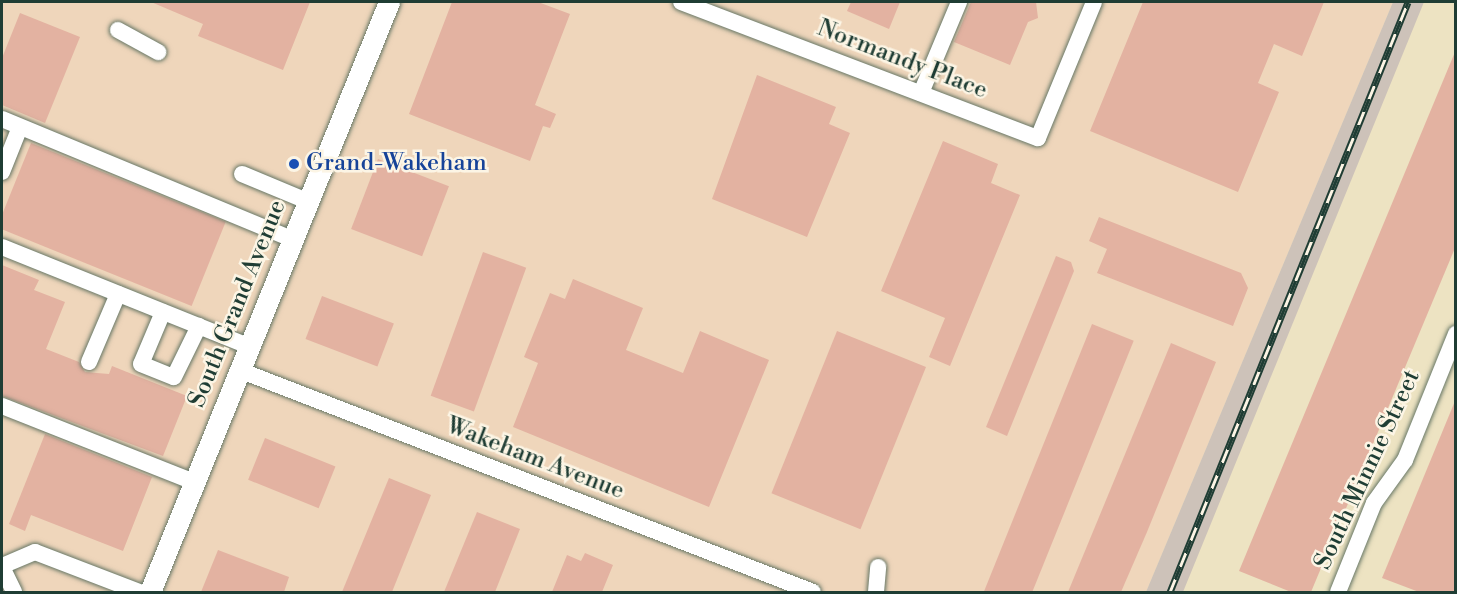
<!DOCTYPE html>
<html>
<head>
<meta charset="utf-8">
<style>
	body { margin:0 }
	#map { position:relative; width:1457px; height:594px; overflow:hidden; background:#ede3c2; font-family:"Libre Bodoni",serif }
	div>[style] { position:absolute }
	.built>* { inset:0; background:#efd6bb }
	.industrial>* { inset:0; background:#cdc2b9 }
	.building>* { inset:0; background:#e3b2a1; transform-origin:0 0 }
	.roads { filter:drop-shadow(0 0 2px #677766) drop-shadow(0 0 2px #677766) }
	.minor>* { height:16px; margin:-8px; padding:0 8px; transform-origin:8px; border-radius:8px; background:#fff }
	.major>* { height:21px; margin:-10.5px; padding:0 10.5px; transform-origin:10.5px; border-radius:10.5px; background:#fff }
	.rail>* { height:7px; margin-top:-3.5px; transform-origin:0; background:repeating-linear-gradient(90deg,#fcf5e5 0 14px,#1f3d34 0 28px); box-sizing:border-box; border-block:2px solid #1f3d34 }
	.dots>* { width:16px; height:16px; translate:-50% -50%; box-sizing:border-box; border:3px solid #fcf5e5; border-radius:50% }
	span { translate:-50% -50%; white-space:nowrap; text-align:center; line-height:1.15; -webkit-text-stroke:5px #fcf5e5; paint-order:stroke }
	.street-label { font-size:24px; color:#1f3d34 }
	.transit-label { font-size:24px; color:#164399 }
	.left { translate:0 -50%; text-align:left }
	.frame { position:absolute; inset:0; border:3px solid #1f3d34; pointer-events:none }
</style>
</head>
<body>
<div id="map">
	<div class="built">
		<i style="clip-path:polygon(2px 2px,1393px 2px,1146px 592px,2px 592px)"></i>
	</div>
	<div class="industrial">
		<i style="clip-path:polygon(1393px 2px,1424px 2px,1183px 592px,1146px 592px)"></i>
	</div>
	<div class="building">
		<i style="clip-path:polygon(151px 2px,310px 2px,283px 70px,198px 36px,203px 24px)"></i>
		<i style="clip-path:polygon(452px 2px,538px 2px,570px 14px,535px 105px,556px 114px,550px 128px,543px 126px,530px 161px,409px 114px)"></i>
		<i style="clip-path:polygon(851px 2px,900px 2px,889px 29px,847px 11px)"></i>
		<i style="clip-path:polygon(971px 2px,1036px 2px,1038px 18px,1028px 22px,1010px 65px,954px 42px)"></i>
		<i style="clip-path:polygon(1143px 2px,1324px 2px,1302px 56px,1274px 44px,1258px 83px,1279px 92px,1238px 192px,1090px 131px)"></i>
		<i style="clip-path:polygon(20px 13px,80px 37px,45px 123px,2px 105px,2px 58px)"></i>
		<i style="clip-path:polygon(1455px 52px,1455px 248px,1311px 592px,1291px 592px,1239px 571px)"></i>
		<i style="clip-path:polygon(757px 75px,836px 107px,829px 124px,850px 133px,807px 237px,712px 199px)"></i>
		<i style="clip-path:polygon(943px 141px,998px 164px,991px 183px,1020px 195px,950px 366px,929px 357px,945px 318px,881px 291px)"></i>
		<i style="left:31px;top:143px;width:210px;height:91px;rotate:22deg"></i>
		<i style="left:378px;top:159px;width:76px;height:75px;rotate:21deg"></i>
		<i style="clip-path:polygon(1099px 217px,1241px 273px,1248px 288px,1233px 326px,1097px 273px,1107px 249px,1089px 241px)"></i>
		<i style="left:483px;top:252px;width:46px;height:153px;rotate:20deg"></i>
		<i style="clip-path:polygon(1056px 256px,1071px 262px,1074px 271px,1007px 436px,986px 427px)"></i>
		<i style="clip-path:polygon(2px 265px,39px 280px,34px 290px,65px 302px,46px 349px,79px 362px,85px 372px,109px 374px,112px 366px,187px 396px,163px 456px,2px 396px)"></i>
		<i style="clip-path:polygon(573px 279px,643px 308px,626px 350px,683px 373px,700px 331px,769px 360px,709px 507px,513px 427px,538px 363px,524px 357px,550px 293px,565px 299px)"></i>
		<i style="left:322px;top:296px;width:77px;height:46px;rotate:21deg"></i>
		<i style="left:1092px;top:324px;width:45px;height:290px;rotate:22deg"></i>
		<i style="left:837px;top:331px;width:96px;height:175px;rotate:22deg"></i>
		<i style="clip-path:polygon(1171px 343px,1216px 362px,1147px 532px,1121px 592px,1068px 592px)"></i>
		<i style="clip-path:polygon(1455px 401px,1455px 592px,1419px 592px,1382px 578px)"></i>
		<i style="clip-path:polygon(45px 434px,152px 477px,123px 551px,31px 515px,25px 531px,9px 524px)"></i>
		<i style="left:265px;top:438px;width:76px;height:45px;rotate:22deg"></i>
		<i style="clip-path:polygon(389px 478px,431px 495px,392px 592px,342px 592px)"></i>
		<i style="clip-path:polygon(477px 512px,520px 529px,495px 592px,444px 592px)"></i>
		<i style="clip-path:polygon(218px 550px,289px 577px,284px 592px,201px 592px)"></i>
		<i style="clip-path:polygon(585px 553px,613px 565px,602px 592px,552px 592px,567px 555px,581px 561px)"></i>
	</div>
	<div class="roads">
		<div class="minor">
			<i style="left:681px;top:2px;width:382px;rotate:20.9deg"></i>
			<i style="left:1038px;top:138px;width:147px;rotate:-67.6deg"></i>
			<i style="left:118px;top:30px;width:46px;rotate:28.8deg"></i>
			<i style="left:921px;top:93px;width:99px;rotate:-67.3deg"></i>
			<i style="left:2px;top:119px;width:314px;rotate:22.5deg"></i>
			<i style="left:2px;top:172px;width:48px;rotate:-68.2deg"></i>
			<i style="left:242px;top:174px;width:70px;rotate:22.6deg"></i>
			<i style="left:2px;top:247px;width:265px;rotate:21.9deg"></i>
			<i style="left:163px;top:312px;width:56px;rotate:112.9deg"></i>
			<i style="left:141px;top:364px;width:35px;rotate:22deg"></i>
			<i style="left:174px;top:377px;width:57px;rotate:-63.9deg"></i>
			<i style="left:89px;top:362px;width:74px;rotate:-66.9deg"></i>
			<i style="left:239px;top:370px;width:615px;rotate:21.14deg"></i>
			<i style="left:2px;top:406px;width:206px;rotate:21.6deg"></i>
			<i style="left:2px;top:566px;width:36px;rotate:-23deg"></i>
			<i style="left:35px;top:552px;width:111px;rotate:21deg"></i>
			<i style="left:2px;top:567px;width:28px;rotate:64deg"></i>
			<i style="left:876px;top:592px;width:25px;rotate:-85deg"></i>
			<i style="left:1338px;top:592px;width:96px;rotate:-68deg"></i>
			<i style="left:1374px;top:503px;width:53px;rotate:-54.2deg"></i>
			<i style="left:1405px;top:460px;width:136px;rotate:-68deg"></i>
		</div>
		<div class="major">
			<i style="left:150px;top:592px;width:637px;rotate:-67.95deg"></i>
		</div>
	</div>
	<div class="rail">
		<i style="left:1170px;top:592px;width:636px;rotate:-68.03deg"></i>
	</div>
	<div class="dots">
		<i style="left:294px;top:164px;background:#1a4fb4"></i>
	</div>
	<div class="street-label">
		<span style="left:902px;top:60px;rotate:21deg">Normandy Place</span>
		<span style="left:238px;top:304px;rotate:-68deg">South Grand Avenue</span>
		<span style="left:535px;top:459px;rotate:21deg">Wakeham Avenue</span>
		<span style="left:1368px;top:470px;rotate:-65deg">South Minnie Street</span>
	</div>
	<div class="transit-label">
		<span class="left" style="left:306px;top:164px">Grand-Wakeham</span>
	</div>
	<div class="frame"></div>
</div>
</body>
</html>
